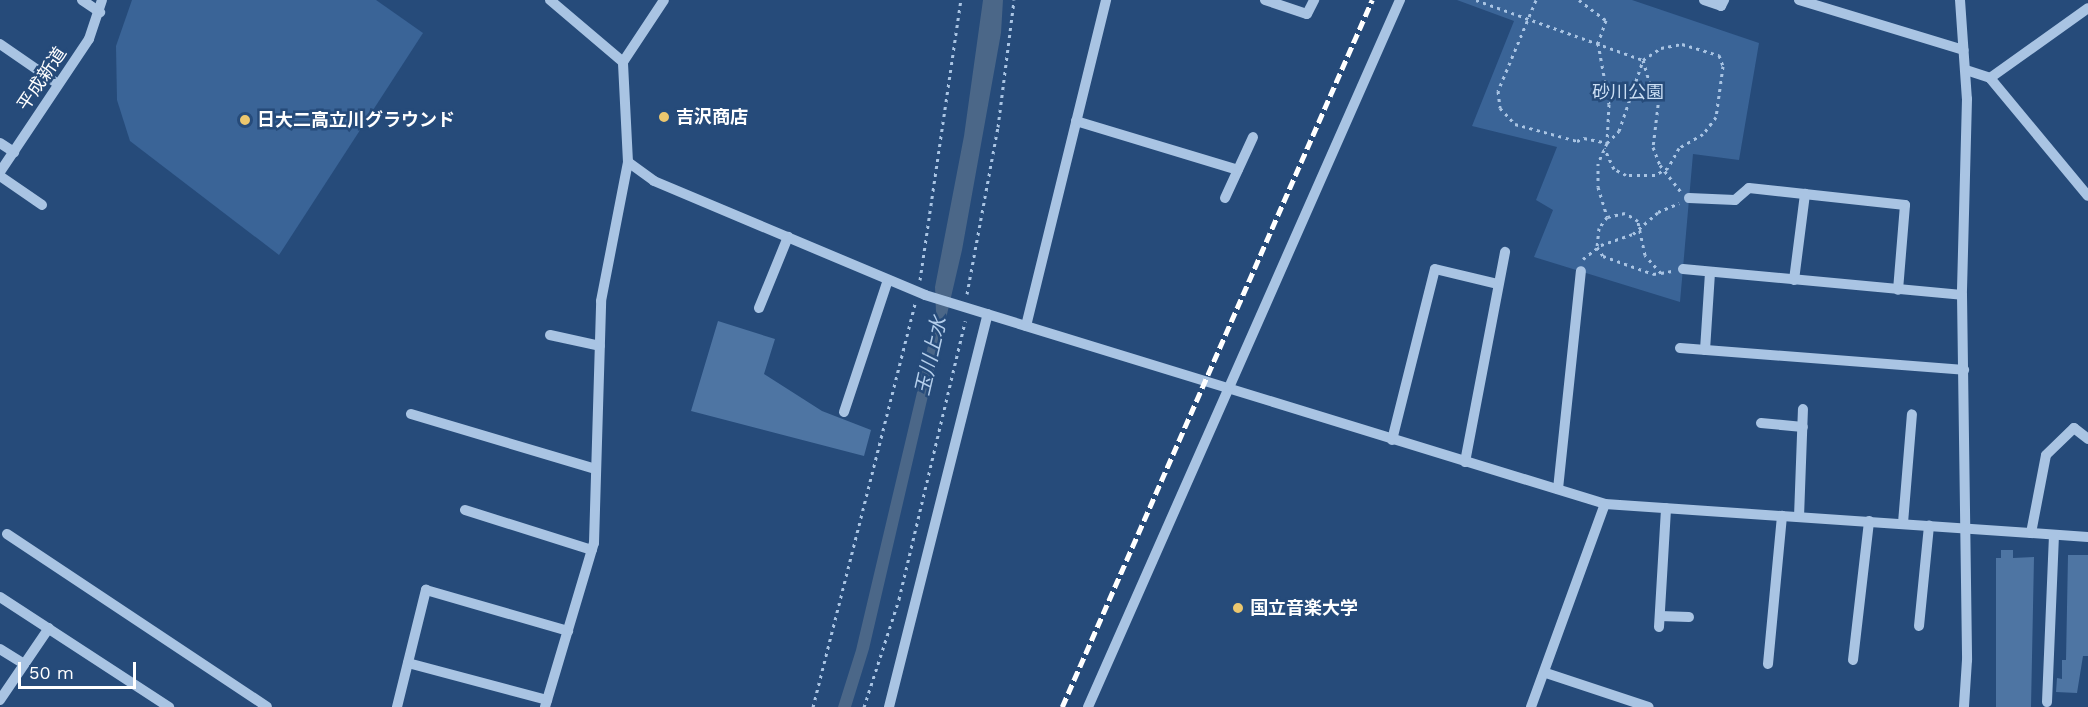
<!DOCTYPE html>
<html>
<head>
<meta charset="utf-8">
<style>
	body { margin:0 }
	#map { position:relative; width:2088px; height:707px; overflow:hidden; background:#264b7a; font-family:"Work Sans","Noto Sans JP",sans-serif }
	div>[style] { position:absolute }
	.green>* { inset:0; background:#3a6497 }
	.water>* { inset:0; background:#4b6788 }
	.building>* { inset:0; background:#4e75a3 }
	.path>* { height:3px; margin-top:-1.5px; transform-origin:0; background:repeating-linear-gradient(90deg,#a9c4e3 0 3px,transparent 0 7.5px) }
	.minor>* { height:10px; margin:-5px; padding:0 5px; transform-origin:5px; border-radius:5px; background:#a9c4e3 }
	.rail>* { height:4.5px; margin-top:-2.25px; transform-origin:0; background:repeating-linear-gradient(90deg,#fff 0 10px,transparent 0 14.5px) }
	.dots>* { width:16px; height:16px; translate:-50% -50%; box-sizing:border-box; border:3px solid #264b7a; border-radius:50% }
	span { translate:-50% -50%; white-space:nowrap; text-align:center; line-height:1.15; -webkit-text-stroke:5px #264b7a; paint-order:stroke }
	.street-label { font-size:18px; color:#fff }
	.park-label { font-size:18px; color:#cbdef3 }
	.poi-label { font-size:18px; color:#fff; font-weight:700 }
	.left { translate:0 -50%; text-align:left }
	.water-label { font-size:20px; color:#b4ceeb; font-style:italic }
	.scale { position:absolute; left:18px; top:662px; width:118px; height:27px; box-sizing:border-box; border:3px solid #fff; border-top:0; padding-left:8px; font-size:18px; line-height:21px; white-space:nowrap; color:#fff; -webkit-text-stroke:4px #264b7a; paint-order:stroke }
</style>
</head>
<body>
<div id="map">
	<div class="green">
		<i style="clip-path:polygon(132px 0,376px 0,423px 33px,279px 255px,130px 141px,117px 100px,116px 46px)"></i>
		<i style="clip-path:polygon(1457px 0,1632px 0,1759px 43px,1739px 160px,1693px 154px,1680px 302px,1534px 257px,1553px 210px,1536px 200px,1557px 147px,1472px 126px,1514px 21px)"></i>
	</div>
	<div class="water">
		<i style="clip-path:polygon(983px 0,1003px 0,1001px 33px,962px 250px,869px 649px,851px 707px,838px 707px,856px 650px,936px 312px,935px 287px,964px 136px)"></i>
	</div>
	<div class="building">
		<i style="clip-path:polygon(718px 321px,775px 339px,764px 374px,822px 411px,871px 430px,864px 456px,691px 411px)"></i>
		<i style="clip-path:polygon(2001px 550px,2013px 550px,2013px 558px,2034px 557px,2031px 707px,1996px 707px,1996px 558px,2001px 558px)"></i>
		<i style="clip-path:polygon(2068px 555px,2088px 555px,2088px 656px,2083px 656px,2077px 693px,2056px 692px,2057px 678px,2062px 679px,2062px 660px,2066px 660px)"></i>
	</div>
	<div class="path">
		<i style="left:1476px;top:0;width:177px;rotate:19.8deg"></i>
		<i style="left:1643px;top:60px;width:22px;rotate:74deg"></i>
		<i style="left:1649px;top:81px;width:19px;rotate:58deg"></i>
		<i style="left:1659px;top:97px;width:50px;rotate:96.8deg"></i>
		<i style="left:1653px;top:147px;width:19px;rotate:69deg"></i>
		<i style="left:1660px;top:165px;width:33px;rotate:52deg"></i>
		<i style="left:1536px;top:0;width:99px;rotate:112.7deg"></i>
		<i style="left:1498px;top:91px;width:17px;rotate:83deg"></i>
		<i style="left:1500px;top:108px;width:22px;rotate:47deg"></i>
		<i style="left:1515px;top:124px;width:64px;rotate:15.3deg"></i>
		<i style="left:1577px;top:141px;width:8px;rotate:-23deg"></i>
		<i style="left:1584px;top:138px;width:24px;rotate:12deg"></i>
		<i style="left:1607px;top:143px;width:17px;rotate:-45deg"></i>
		<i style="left:1619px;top:131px;width:75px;rotate:-71.3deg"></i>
		<i style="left:1643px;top:60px;width:22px;rotate:-34deg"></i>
		<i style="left:1661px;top:48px;width:21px;rotate:-11deg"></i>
		<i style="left:1682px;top:44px;width:39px;rotate:17deg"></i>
		<i style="left:1719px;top:55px;width:12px;rotate:70deg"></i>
		<i style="left:1723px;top:66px;width:51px;rotate:97.8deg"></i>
		<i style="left:1716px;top:117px;width:21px;rotate:127deg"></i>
		<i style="left:1703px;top:134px;width:28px;rotate:150deg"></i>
		<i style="left:1679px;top:148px;width:23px;rotate:119deg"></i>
		<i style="left:1668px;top:168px;width:15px;rotate:152deg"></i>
		<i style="left:1655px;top:175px;width:29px;rotate:180deg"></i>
		<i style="left:1626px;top:175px;width:13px;rotate:-153deg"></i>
		<i style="left:1614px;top:169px;width:23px;rotate:-115deg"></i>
		<i style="left:1579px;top:0;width:34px;rotate:37deg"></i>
		<i style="left:1606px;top:20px;width:24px;rotate:109deg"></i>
		<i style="left:1598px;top:43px;width:62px;rotate:79.8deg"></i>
		<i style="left:1609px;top:104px;width:39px;rotate:93deg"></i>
		<i style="left:1607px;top:143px;width:22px;rotate:114deg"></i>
		<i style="left:1598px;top:163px;width:24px;rotate:90deg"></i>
		<i style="left:1598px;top:187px;width:31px;rotate:73deg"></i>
		<i style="left:1583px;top:259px;width:23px;rotate:-38deg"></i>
		<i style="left:1601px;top:245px;width:34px;rotate:-19deg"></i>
		<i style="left:1633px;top:234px;width:33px;rotate:-41deg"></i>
		<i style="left:1658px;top:212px;width:23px;rotate:-23deg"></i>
		<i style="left:1661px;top:273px;width:24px;rotate:-132deg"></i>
		<i style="left:1645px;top:255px;width:35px;rotate:-102deg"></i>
		<i style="left:1638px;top:221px;width:15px;rotate:-148deg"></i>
		<i style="left:1625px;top:213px;width:18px;rotate:167deg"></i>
		<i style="left:1607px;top:217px;width:14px;rotate:126deg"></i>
		<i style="left:1599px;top:228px;width:19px;rotate:96deg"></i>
		<i style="left:1597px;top:247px;width:11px;rotate:56deg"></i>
		<i style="left:1603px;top:256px;width:53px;rotate:19.8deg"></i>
		<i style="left:1653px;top:274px;width:8px;rotate:-7deg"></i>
		<i style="left:1661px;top:273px;width:11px;rotate:-10deg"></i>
		<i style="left:920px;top:280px;width:283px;rotate:-81.7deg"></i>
		<i style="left:967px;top:294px;width:170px;rotate:-79.5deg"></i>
		<i style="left:998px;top:127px;width:128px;rotate:-82.8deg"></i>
		<i style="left:813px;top:707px;width:416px;rotate:-75.8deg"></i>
		<i style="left:864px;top:707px;width:114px;rotate:-72deg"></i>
		<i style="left:899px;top:599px;width:286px;rotate:-76.6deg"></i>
	</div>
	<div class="minor">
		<i style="left:82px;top:0;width:22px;rotate:34deg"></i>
		<i style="left:550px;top:0;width:96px;rotate:40.3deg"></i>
		<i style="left:1265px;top:0;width:44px;rotate:18.4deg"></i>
		<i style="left:1307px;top:14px;width:16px;rotate:-63deg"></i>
		<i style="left:1704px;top:0;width:18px;rotate:19deg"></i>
		<i style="left:1721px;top:6px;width:7px;rotate:-63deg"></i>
		<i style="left:1799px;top:0;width:172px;rotate:16.9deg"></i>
		<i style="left:1960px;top:0;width:99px;rotate:86deg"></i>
		<i style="left:1967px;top:99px;width:196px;rotate:91.5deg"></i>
		<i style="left:1962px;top:295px;width:365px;rotate:89.2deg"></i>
		<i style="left:1967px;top:660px;width:47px;rotate:93.7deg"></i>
		<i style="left:0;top:44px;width:70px;rotate:34.6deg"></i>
		<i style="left:1966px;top:70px;width:25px;rotate:18deg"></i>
		<i style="left:1990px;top:78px;width:153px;rotate:50.3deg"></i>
		<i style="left:1990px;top:78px;width:120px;rotate:-35.5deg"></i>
		<i style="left:1076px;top:121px;width:169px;rotate:16.8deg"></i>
		<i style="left:0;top:143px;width:17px;rotate:33deg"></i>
		<i style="left:628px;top:162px;width:32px;rotate:36deg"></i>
		<i style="left:654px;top:181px;width:294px;rotate:22.8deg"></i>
		<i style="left:925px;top:295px;width:711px;rotate:17.08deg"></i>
		<i style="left:1605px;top:504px;width:484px;rotate:3.9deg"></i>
		<i style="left:0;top:172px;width:160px;rotate:-56.2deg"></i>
		<i style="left:89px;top:39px;width:41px;rotate:-71.6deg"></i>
		<i style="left:0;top:176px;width:51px;rotate:34.6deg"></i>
		<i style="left:1225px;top:198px;width:67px;rotate:-65.3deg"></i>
		<i style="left:1689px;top:198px;width:46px;rotate:2.5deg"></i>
		<i style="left:1735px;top:200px;width:18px;rotate:-41deg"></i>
		<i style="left:1749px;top:188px;width:157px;rotate:6.2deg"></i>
		<i style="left:1905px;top:205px;width:85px;rotate:94.7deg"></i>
		<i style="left:1683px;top:269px;width:280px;rotate:5.3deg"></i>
		<i style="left:1794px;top:280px;width:87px;rotate:-82.7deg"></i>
		<i style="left:759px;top:308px;width:77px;rotate:-67.8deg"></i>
		<i style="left:1026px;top:326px;width:336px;rotate:-76.2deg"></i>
		<i style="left:550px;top:335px;width:51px;rotate:12.4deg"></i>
		<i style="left:1680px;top:348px;width:285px;rotate:4.4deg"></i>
		<i style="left:1705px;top:350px;width:78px;rotate:-86.3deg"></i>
		<i style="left:844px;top:412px;width:139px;rotate:-71.6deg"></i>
		<i style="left:411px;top:414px;width:193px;rotate:16.6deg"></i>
		<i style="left:1761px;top:423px;width:42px;rotate:5.4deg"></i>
		<i style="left:1392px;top:440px;width:176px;rotate:-75.9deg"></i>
		<i style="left:1435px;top:269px;width:65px;rotate:13.4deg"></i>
		<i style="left:1465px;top:462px;width:214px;rotate:-79.2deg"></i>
		<i style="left:1558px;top:489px;width:219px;rotate:-84deg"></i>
		<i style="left:465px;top:510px;width:133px;rotate:17.5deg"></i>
		<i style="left:1799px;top:517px;width:108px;rotate:-87.9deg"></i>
		<i style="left:1903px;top:523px;width:109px;rotate:-85.3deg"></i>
		<i style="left:2031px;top:533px;width:79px;rotate:-79.1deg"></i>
		<i style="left:2046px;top:455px;width:39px;rotate:-44deg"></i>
		<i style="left:2074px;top:428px;width:18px;rotate:38deg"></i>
		<i style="left:7px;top:534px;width:312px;rotate:33.6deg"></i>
		<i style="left:0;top:597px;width:202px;rotate:33.1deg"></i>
		<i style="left:1660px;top:616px;width:29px;rotate:2deg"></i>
		<i style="left:1919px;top:626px;width:101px;rotate:-84.3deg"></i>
		<i style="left:1659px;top:627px;width:119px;rotate:-86.6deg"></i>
		<i style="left:0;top:649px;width:28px;rotate:32deg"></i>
		<i style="left:1853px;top:660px;width:140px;rotate:-83.4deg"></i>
		<i style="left:408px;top:663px;width:144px;rotate:14.9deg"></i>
		<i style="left:1768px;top:664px;width:149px;rotate:-84.6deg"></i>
		<i style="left:1546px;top:673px;width:108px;rotate:18.3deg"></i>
		<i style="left:0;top:700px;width:87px;rotate:-55.8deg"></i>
		<i style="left:2047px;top:702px;width:167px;rotate:-87.6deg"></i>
		<i style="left:397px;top:707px;width:121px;rotate:-76.1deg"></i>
		<i style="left:426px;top:590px;width:148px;rotate:16.1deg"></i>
		<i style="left:545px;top:707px;width:171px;rotate:-73.4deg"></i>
		<i style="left:594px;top:543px;width:242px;rotate:-88.3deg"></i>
		<i style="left:601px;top:301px;width:142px;rotate:-79deg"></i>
		<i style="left:628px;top:162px;width:100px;rotate:-92.9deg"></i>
		<i style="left:623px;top:62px;width:74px;rotate:-56.5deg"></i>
		<i style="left:889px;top:707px;width:405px;rotate:-75.9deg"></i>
		<i style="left:1088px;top:707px;width:773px;rotate:-66.19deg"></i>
		<i style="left:1531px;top:707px;width:216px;rotate:-70deg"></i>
	</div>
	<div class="rail">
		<i style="left:1062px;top:707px;width:772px;rotate:-66.32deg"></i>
	</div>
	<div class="dots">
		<i style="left:664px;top:117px;background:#ecc76e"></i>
		<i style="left:245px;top:120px;background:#ecc76e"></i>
		<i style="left:1238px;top:608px;background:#ecc76e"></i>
	</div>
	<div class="street-label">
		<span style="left:42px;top:79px;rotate:-56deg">平成新道</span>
	</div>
	<div class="park-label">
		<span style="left:1628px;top:92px">砂川公園</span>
	</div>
	<div class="poi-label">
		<span class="left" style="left:676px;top:117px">吉沢商店</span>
		<span class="left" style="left:257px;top:120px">日大二高立川グラウンド</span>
		<span class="left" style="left:1250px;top:608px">国立音楽大学</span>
	</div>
	<div class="water-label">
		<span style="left:931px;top:356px;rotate:-77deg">玉川上水</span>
	</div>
	<div class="scale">50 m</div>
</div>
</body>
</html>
